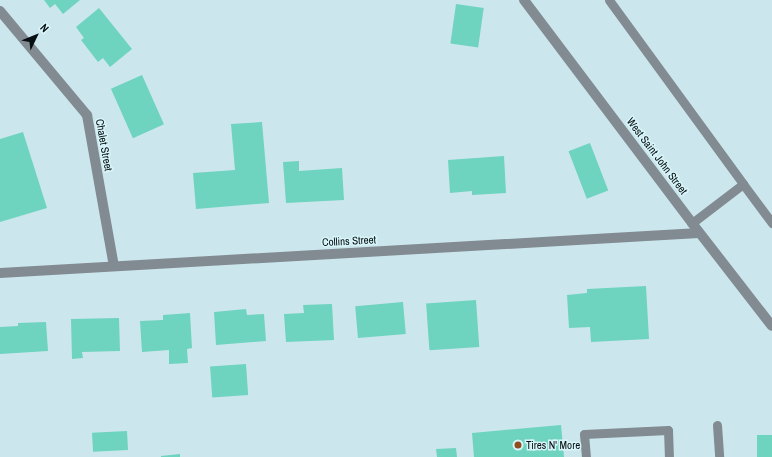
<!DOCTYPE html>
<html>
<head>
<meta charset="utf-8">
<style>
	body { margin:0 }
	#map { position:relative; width:772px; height:457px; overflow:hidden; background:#cbe7ed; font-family:"Archivo Narrow",sans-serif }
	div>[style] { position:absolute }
	.building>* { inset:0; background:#6ed3bf; transform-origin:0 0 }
	.service>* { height:9px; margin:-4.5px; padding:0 4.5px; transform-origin:4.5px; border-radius:4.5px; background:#838b92 }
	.minor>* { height:10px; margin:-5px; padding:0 5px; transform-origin:5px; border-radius:5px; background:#838b92 }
	.dots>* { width:11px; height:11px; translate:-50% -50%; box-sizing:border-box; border:2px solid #d8f5fa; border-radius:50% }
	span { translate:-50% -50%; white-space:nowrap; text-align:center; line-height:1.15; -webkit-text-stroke:3px #d8f5fa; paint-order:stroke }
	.street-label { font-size:11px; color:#060f11 }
	.poi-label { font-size:11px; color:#060f11 }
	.left { translate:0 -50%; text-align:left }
	.north { position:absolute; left:16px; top:16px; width:40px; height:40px; -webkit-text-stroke:3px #d8f5fa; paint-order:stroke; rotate:47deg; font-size:11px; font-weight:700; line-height:16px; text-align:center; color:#060f11 }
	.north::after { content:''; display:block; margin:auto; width:14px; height:18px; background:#060f11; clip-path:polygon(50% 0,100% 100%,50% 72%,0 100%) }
</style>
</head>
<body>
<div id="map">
	<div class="building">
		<i style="clip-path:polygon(44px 0,80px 0,63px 14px,55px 4px,50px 8px)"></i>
		<i style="left:456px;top:4px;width:28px;height:40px;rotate:8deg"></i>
		<i style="clip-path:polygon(99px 8px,132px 49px,110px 67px,103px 58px,98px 62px,81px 40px,84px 38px,76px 27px)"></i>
		<i style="left:142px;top:75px;width:54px;height:34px;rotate:66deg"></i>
		<i style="clip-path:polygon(262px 122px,269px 203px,196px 209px,193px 173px,235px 170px,231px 124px)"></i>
		<i style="clip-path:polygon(23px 132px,47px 208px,0 222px,0 139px)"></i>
		<i style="left:590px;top:143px;width:51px;height:23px;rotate:69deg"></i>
		<i style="clip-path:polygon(504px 156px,506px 193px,472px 195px,472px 191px,450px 193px,448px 160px)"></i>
		<i style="clip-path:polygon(299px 161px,299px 171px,342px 168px,344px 200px,286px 203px,283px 162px)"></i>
		<i style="clip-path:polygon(646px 286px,649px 339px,591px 342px,590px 327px,569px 328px,567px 295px,587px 293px,587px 289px)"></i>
		<i style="left:476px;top:300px;width:47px;height:50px;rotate:86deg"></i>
		<i style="left:403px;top:302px;width:32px;height:48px;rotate:85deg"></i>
		<i style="clip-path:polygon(332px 304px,334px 340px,286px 342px,284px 314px,304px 313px,303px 305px)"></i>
		<i style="clip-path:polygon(246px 309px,247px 315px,264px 314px,266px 341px,216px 345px,214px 312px)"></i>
		<i style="clip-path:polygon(190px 313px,192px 348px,187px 349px,188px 363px,169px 364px,169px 350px,142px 352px,140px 321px,163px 320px,163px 315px)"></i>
		<i style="clip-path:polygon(119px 318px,120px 351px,82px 352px,83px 358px,72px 359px,71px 319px)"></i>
		<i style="clip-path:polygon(46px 322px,48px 351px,0 354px,0 327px,18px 326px,18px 323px)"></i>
		<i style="left:246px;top:364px;width:31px;height:36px;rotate:86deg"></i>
		<i style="clip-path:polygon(561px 425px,564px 457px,474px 457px,472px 433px)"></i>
		<i style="left:127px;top:431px;width:19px;height:35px;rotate:87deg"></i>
		<i style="left:772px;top:435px;width:22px;height:15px;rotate:90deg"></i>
		<i style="clip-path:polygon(456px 448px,457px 457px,437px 457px,436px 449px)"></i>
		<i style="clip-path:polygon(180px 454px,180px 457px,161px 457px,161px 456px)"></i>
	</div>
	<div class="service">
		<i style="left:609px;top:0;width:228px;rotate:53.9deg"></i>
		<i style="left:743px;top:184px;width:64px;rotate:142.6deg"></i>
		<i style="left:743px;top:184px;width:49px;rotate:53.4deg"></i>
		<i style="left:717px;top:425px;width:32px;rotate:86deg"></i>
		<i style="left:586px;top:457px;width:23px;rotate:-95deg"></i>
		<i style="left:584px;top:434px;width:84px;rotate:-2.7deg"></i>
		<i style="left:668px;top:430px;width:27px;rotate:88deg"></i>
	</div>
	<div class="minor">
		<i style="left:524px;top:0;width:279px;rotate:53deg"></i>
		<i style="left:692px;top:223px;width:130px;rotate:52.2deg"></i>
		<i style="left:0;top:11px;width:136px;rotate:50.1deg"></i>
		<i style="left:87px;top:115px;width:153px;rotate:79.9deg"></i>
		<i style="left:0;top:273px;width:700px;rotate:-3.28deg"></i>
	</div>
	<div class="dots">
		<i style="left:518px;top:445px;background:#8f4c1e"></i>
	</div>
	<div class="street-label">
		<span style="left:104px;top:145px;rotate:80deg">Chalet Street</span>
		<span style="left:657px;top:156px;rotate:53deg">West Saint John Street</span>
		<span style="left:349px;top:241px;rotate:-3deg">Collins Street</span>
	</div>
	<div class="poi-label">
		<span class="left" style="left:526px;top:445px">Tires N' More</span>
	</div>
	<div class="north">N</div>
</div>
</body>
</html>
